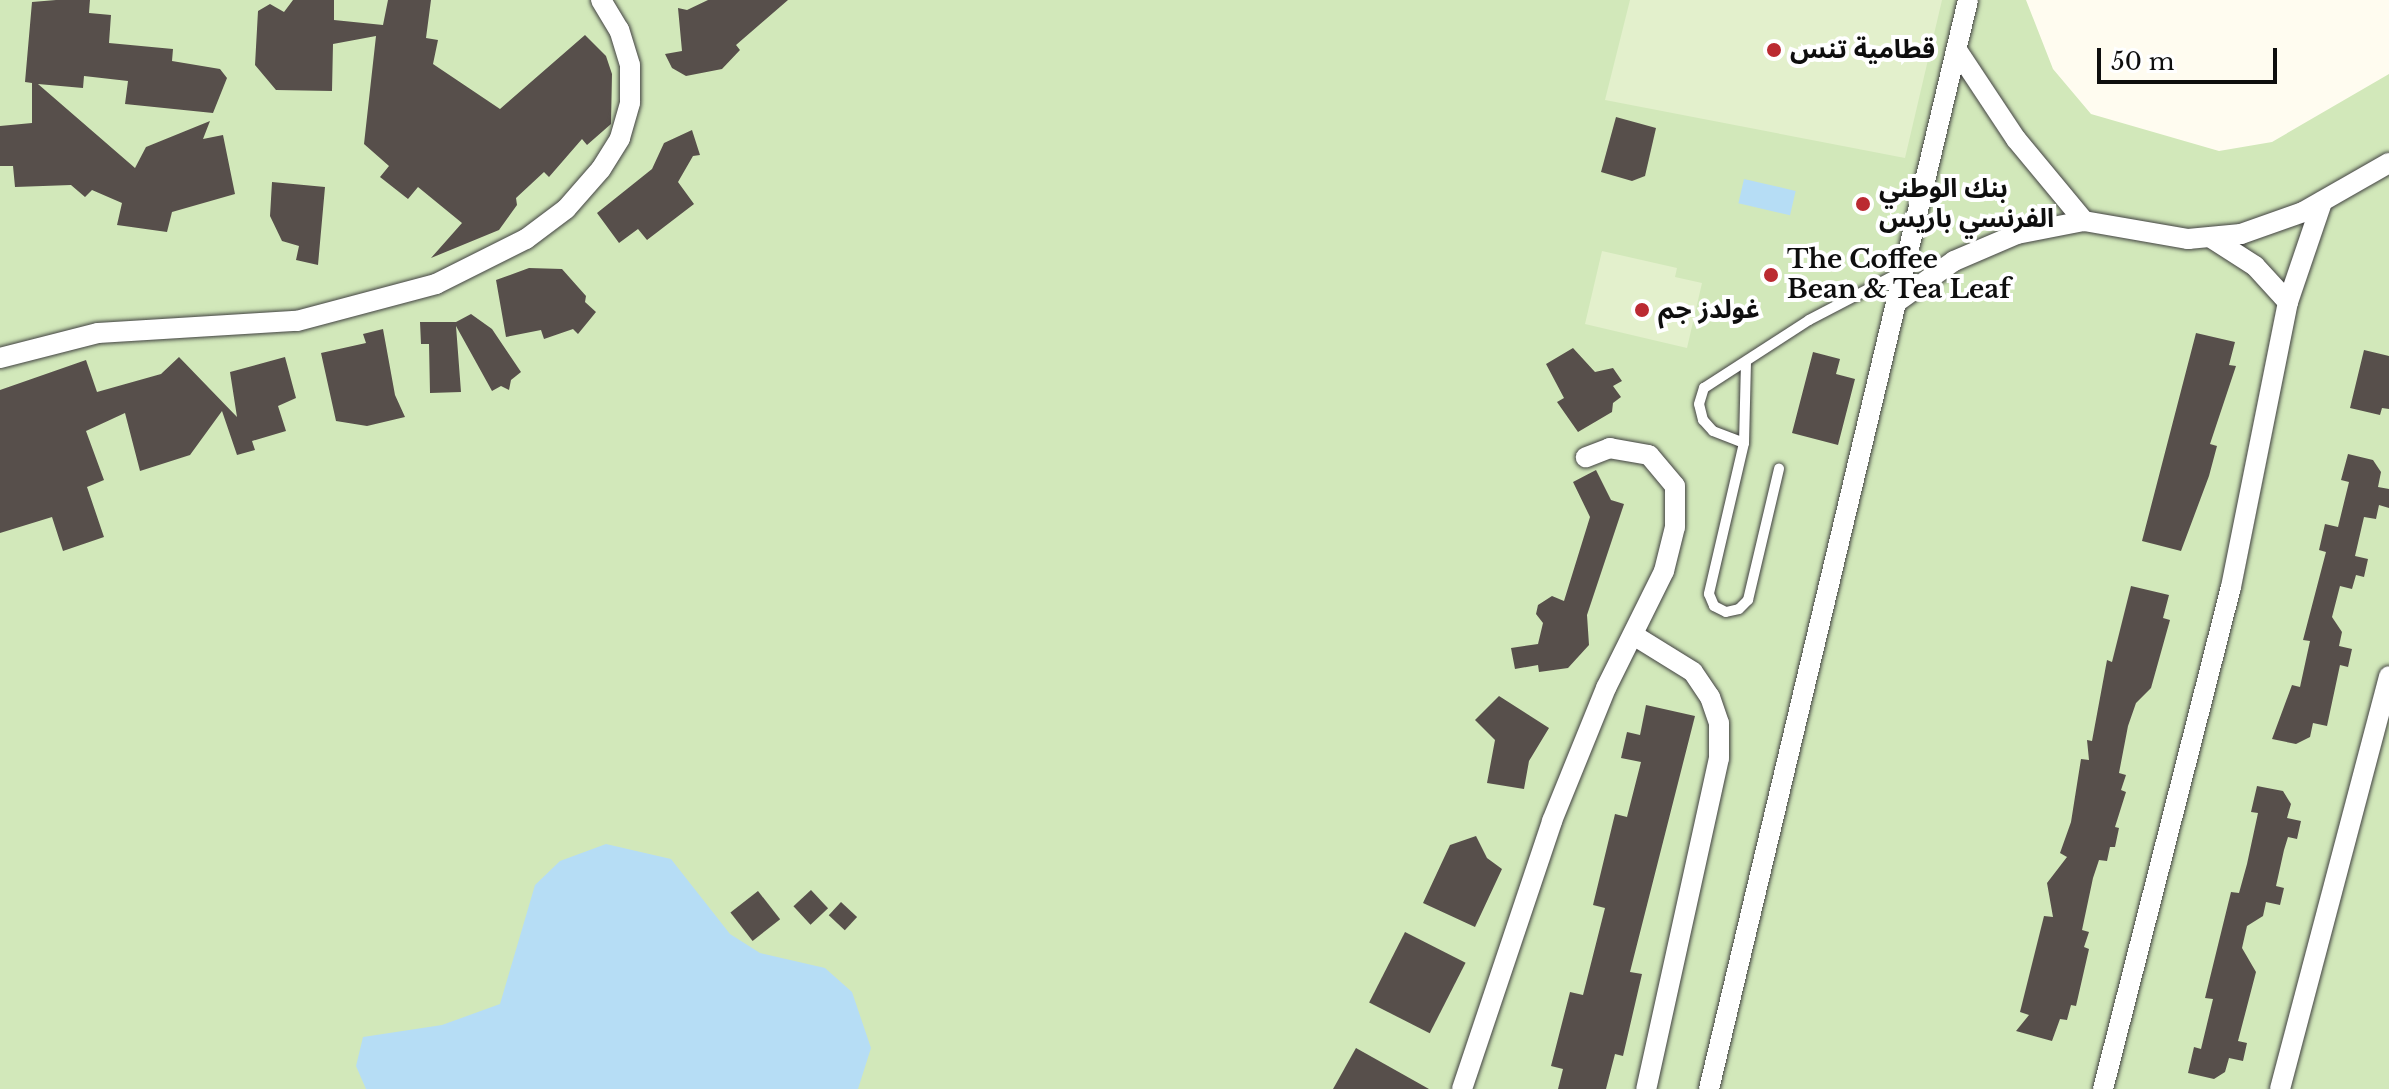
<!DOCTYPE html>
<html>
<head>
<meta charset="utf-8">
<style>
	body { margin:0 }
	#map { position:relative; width:2389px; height:1089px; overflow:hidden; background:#fffcf0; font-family:"Libre Baskerville","Noto Sans Arabic",serif }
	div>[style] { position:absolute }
	.green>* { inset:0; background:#d2e8ba }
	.pitch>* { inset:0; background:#e3f0cc }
	.water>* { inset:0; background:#b6ddf5; transform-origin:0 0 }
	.building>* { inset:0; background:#574f4b; transform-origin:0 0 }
	.roads { filter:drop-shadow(0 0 2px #414141) drop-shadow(0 0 2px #414141) }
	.service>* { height:10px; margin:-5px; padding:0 5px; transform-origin:5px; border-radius:5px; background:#fff }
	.minor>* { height:20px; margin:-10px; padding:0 10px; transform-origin:10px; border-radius:10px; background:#fff }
	.dots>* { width:22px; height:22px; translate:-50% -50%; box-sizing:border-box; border:4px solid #fff; border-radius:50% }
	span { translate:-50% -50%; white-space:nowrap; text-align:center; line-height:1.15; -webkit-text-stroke:8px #fff; paint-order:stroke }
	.poi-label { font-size:26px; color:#0e0e0e; font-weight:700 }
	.left { translate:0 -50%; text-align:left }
	.scale { position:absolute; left:2097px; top:48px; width:180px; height:36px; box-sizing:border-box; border:4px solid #0e0e0e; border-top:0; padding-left:10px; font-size:24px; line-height:28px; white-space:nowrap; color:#0e0e0e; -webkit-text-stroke:6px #fff; paint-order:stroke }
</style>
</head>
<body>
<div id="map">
	<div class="green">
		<i style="clip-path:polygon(0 0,2026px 0,2053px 69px,2091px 114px,2219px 151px,2272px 142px,2389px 74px,2389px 1089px,0 1089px)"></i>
	</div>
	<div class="pitch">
		<i style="clip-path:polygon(1630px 0,1942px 0,1905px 158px,1605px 100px)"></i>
		<i style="clip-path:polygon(1602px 251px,1677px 268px,1675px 277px,1702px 283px,1687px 348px,1585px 324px)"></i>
	</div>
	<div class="water">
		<i style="left:1744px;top:179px;width:53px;height:25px;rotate:13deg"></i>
		<i style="clip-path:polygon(606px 844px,671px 859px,730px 934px,760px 953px,825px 968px,852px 992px,871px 1048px,858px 1089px,366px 1089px,356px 1066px,363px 1037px,442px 1025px,500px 1004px,535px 885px,560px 861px)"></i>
	</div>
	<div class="building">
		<i style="clip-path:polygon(56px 0,90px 0,89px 13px,111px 15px,109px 43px,173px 49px,172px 61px,220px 69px,227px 78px,213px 113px,125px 104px,128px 81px,84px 76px,83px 88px,38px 84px,135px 168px,146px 147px,210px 121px,203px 139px,223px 135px,235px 194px,172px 212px,167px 232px,117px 225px,122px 203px,92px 190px,85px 197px,71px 185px,15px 187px,13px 166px,0 166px,0 126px,32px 123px,32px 83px,25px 82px,32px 2px)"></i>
		<i style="clip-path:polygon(293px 0,334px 0,334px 20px,383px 25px,388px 0,431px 0,426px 38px,438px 40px,433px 64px,500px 109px,585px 35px,606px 56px,612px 74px,611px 124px,587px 145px,582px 139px,549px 177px,544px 172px,516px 198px,517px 205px,499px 230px,431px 258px,462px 223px,418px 187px,408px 199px,380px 177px,389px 166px,364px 144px,376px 36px,333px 44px,332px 91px,276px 90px,255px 65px,258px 11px,270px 4px,284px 12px)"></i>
		<i style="clip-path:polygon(708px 0,788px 0,736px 45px,740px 50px,722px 69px,686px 76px,672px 68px,665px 54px,682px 51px,678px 8px,687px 10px)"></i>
		<i style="clip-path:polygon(1616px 117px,1656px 128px,1645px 176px,1632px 181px,1601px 172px)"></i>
		<i style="clip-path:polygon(692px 130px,700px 155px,693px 156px,678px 182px,694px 204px,647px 240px,638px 229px,619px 243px,597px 213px,652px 169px,664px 143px)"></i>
		<i style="clip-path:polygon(272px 182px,325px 187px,318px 265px,296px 260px,299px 246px,282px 241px,270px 216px)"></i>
		<i style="clip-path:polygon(529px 268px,562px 269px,586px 296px,585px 302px,596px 312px,578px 334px,573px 329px,544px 339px,541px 330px,506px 337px,496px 280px)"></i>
		<i style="clip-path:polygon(471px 314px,492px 329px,521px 372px,511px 380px,509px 390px,501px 386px,492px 391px,456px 326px,461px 392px,430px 393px,429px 344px,421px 344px,420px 322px,456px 322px)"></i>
		<i style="clip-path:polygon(383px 329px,395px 395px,405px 417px,367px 426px,336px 421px,321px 353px,366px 343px,363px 334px)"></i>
		<i style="clip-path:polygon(2196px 333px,2235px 342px,2229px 365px,2236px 366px,2210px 444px,2217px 446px,2209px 476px,2181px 551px,2142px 541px)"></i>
		<i style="clip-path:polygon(1573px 348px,1595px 372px,1613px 368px,1622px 381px,1613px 386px,1621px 397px,1613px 403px,1612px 412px,1578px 432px,1557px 402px,1564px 398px,1546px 364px)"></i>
		<i style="clip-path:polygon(2364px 350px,2389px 356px,2389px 409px,2382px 408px,2380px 415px,2350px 408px)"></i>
		<i style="clip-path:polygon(1813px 352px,1840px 359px,1836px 374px,1855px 379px,1838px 445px,1792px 433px)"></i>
		<i style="clip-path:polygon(179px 357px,237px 417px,230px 372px,285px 357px,296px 398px,278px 406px,286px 431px,252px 441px,255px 450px,237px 455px,222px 411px,190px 455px,140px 471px,125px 413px,86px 431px,104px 480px,87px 487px,104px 537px,63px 551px,52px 517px,0 533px,0 390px,86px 360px,97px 392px,161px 374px)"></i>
		<i style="clip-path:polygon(2348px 454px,2373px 460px,2381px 472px,2378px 487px,2389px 489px,2389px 508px,2379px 505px,2376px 519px,2364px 517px,2355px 556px,2368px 559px,2364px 577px,2356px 575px,2352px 589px,2340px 586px,2332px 617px,2342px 632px,2339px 646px,2352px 649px,2348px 667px,2340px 665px,2327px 726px,2313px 723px,2310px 737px,2296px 744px,2272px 739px,2292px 685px,2300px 687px,2310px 641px,2303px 640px,2326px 552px,2319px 550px,2325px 524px,2338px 527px,2349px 482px,2341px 480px)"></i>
		<i style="clip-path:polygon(1596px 470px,1611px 500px,1624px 504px,1587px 615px,1589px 645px,1568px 668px,1539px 672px,1538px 665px,1515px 669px,1511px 648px,1538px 644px,1543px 623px,1536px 614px,1538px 605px,1552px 596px,1564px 601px,1590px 517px,1573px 482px)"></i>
		<i style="clip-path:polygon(2131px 586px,2169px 595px,2163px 618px,2170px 620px,2151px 688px,2136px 703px,2128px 726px,2119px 773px,2126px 775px,2121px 790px,2126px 792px,2115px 827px,2119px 828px,2115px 847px,2110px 847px,2107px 861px,2099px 860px,2093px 878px,2082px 930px,2089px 932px,2084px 947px,2089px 949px,2076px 1006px,2071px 1005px,2067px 1020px,2060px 1019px,2052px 1041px,2016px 1031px,2029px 1015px,2020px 1012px,2044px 916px,2053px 917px,2047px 883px,2067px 857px,2060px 853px,2071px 822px,2081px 759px,2089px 760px,2087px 740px,2092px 741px,2107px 660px,2112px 662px)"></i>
		<i style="clip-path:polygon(1499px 696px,1549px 728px,1529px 761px,1524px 789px,1487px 783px,1495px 740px,1475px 720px)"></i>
		<i style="clip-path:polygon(1646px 705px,1695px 716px,1630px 972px,1642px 974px,1623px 1056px,1615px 1054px,1606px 1089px,1558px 1089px,1563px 1069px,1551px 1066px,1570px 992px,1583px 995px,1605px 908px,1593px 905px,1615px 814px,1627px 817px,1641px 762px,1621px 758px,1627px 732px,1640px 735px)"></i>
		<i style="clip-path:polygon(2257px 786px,2283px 791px,2291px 804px,2287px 818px,2301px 821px,2297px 839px,2288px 837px,2284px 850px,2276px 886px,2284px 888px,2280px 905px,2266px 902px,2263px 916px,2247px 926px,2242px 948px,2256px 972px,2238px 1041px,2247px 1043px,2243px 1061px,2229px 1058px,2225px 1072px,2214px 1079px,2188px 1073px,2194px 1047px,2201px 1049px,2213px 999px,2205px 998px,2231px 892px,2239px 893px,2247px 864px,2258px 813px,2251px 812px)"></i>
		<i style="clip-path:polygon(1476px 836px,1487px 858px,1502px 869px,1475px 927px,1423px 903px,1450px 845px)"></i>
		<i style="left:811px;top:890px;width:25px;height:24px;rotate:47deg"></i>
		<i style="left:758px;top:891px;width:36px;height:35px;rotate:52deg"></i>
		<i style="left:841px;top:902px;width:22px;height:18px;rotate:43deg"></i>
		<i style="left:1405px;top:932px;width:68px;height:79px;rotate:27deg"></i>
		<i style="clip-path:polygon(1356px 1048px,1429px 1089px,1333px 1089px)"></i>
	</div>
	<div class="roads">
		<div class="service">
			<i style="left:1746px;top:362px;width:81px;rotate:91.4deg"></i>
			<i style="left:1744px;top:443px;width:155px;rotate:103.1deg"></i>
			<i style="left:1709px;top:594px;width:13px;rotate:67deg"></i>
			<i style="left:1714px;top:606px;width:13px;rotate:27deg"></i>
			<i style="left:1726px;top:612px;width:13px;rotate:-13deg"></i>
			<i style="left:1739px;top:609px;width:13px;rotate:-45deg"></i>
			<i style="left:1748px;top:600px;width:135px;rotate:-76.7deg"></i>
			<i style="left:1744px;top:443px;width:33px;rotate:-159deg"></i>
			<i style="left:1713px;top:431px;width:15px;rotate:-132deg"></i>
			<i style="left:1703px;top:420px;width:16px;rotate:-104deg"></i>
			<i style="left:1699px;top:404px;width:17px;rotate:-73deg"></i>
			<i style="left:1704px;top:388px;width:125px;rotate:-32.9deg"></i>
			<i style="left:1809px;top:320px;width:106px;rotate:-27.5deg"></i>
		</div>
		<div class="minor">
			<i style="left:1957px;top:50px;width:107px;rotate:56.5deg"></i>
			<i style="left:2016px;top:139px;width:107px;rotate:50.3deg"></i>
			<i style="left:2213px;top:239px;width:50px;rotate:32.7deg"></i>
			<i style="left:2255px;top:266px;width:49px;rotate:47.5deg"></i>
			<i style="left:1898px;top:301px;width:69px;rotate:-35.5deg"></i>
			<i style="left:1954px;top:261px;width:69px;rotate:-23.2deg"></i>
			<i style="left:2017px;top:234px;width:68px;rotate:-11deg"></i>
			<i style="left:2084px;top:221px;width:106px;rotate:9.8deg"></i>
			<i style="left:2188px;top:239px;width:53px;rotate:-5.4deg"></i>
			<i style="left:2241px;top:234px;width:66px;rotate:-19.5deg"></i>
			<i style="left:2303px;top:212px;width:99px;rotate:-29.7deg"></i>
			<i style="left:0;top:358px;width:101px;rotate:-14.3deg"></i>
			<i style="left:98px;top:333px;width:199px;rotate:-3.5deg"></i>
			<i style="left:297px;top:321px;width:144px;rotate:-14.9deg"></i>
			<i style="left:436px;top:284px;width:101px;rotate:-26.6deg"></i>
			<i style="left:526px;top:239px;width:50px;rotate:-36.9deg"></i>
			<i style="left:566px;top:209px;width:53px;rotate:-48.8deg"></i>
			<i style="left:601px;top:169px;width:36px;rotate:-58deg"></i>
			<i style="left:620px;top:138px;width:37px;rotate:-74deg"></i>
			<i style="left:630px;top:102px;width:37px;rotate:-90deg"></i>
			<i style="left:630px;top:65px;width:37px;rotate:-107deg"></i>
			<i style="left:619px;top:30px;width:35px;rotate:-121deg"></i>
			<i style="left:1635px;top:636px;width:68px;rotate:31.8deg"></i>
			<i style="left:1693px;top:672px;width:30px;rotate:56deg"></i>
			<i style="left:1710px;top:697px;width:28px;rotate:71deg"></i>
			<i style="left:1719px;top:723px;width:35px;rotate:90deg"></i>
			<i style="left:1719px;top:758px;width:339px;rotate:102.4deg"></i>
			<i style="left:1462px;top:1089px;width:283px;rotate:-71.4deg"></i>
			<i style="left:1552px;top:821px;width:144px;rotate:-67.9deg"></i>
			<i style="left:1606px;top:688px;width:131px;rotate:-63.6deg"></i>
			<i style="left:1664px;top:571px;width:45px;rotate:-76deg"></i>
			<i style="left:1675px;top:527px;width:41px;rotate:-90deg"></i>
			<i style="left:1675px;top:486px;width:40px;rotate:-130deg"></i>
			<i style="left:1649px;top:455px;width:40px;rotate:-170deg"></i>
			<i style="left:1610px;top:448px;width:26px;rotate:159deg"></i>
			<i style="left:1709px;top:1089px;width:1119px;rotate:-76.62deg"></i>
			<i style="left:2103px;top:1089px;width:518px;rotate:-75.7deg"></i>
			<i style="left:2231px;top:587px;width:291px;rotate:-78.7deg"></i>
			<i style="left:2288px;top:302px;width:106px;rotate:-71.2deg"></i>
			<i style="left:2280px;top:1089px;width:427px;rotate:-75.2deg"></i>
		</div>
	</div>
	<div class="dots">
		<i style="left:1774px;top:50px;background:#bb2a31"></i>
		<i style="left:1863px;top:204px;background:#bb2a31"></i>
		<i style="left:1771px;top:275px;background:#bb2a31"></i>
		<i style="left:1642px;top:310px;background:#bb2a31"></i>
	</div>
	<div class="poi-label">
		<span class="left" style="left:1790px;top:50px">قطامية تنس</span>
		<span class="left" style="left:1879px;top:204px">بنك الوطني<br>الفرنسي باريس</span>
		<span class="left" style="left:1787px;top:275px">The Coffee<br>Bean &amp; Tea Leaf</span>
		<span class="left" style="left:1658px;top:310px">غولدز جم</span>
	</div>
	<div class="scale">50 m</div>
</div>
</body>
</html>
